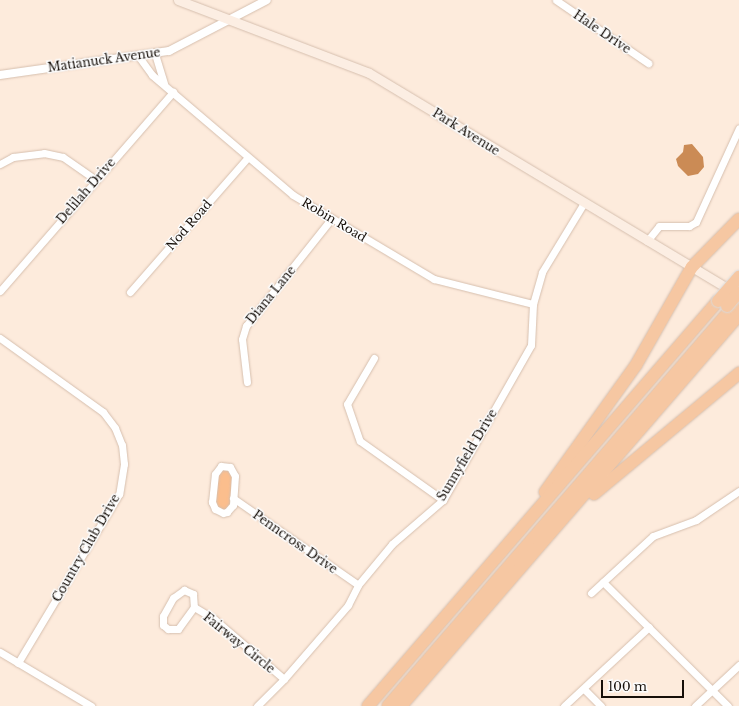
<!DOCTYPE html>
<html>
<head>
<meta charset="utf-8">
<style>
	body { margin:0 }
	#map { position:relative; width:739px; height:706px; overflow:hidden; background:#fdebdc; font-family:"Libre Baskerville",serif }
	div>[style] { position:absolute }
	.green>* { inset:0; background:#fbbe8d }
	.water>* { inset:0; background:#cb8b55 }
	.roads { filter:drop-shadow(0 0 1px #d6bfae) drop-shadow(0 0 1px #d6bfae) }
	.minor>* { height:7px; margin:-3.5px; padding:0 3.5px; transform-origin:3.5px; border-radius:3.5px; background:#fff }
	.tertiary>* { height:8px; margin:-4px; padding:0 4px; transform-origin:4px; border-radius:4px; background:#fff }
	.secondary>* { height:9px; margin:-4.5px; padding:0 4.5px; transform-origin:4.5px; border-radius:4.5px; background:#fceee3 }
	.motorway>* { height:12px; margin:-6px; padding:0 6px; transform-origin:6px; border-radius:6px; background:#f6c7a2 }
	.bridges { filter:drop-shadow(0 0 1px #dad9d8) drop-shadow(0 0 1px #dad9d8) }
	.motorway-bridge>* { height:12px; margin:-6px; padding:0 6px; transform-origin:6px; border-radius:6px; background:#f6c7a2 }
	span { translate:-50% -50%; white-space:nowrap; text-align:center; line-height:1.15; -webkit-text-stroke:3px #fcfcfc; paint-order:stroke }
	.street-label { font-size:12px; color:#160f09 }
	.scale { position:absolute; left:601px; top:680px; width:83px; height:18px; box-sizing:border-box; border:2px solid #160f09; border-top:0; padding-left:5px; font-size:12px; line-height:14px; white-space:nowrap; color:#160f09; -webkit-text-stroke:3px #fcfcfc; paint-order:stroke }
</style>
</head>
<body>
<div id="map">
	<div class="green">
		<i style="clip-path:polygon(227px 468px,232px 475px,230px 504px,225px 510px,221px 510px,215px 505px,217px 473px,220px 470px)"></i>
	</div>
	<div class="water">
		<i style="clip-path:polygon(692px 144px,703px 157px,704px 167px,698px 174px,688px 176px,678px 166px,676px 159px,683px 152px,684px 145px)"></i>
	</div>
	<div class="roads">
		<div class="minor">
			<i style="left:556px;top:0;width:112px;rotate:34.4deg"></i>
			<i style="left:155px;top:54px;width:31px;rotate:73deg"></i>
			<i style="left:139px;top:57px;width:22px;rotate:54deg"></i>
			<i style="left:152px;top:75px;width:185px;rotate:40.4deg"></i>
			<i style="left:293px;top:195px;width:164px;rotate:30.8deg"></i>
			<i style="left:434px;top:279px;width:102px;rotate:14.2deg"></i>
			<i style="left:0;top:164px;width:15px;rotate:-28deg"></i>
			<i style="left:13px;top:157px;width:31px;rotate:-7deg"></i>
			<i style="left:44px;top:153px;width:19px;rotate:12deg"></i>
			<i style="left:63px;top:157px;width:40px;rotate:34.9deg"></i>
			<i style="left:647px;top:241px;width:19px;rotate:-51deg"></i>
			<i style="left:659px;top:226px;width:30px"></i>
			<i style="left:689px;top:226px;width:8px;rotate:-30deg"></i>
			<i style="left:696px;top:222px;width:103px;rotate:-65.4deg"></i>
			<i style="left:0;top:291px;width:264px;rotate:-49deg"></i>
			<i style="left:130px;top:292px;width:179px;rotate:-48.8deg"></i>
			<i style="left:0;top:338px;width:127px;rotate:35.7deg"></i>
			<i style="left:103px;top:412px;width:20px;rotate:53deg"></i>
			<i style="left:115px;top:428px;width:18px;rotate:68deg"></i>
			<i style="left:122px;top:445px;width:19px;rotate:84deg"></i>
			<i style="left:124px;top:464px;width:30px;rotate:99deg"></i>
			<i style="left:119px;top:494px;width:197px;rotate:120.9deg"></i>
			<i style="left:374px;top:358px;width:53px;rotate:120.4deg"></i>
			<i style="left:347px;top:404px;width:39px;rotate:71deg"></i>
			<i style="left:360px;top:441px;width:102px;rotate:35.4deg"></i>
			<i style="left:247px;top:382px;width:43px;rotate:-96.6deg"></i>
			<i style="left:242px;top:339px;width:14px;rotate:-73deg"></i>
			<i style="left:246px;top:326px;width:137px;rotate:-51.5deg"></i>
			<i style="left:221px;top:466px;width:9px;rotate:6deg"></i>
			<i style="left:230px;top:467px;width:10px;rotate:61deg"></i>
			<i style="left:235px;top:476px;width:29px;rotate:94deg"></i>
			<i style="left:233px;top:505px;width:9px;rotate:131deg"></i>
			<i style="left:227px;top:512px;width:4px;rotate:166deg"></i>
			<i style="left:223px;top:513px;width:9px;rotate:-153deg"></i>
			<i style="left:215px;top:509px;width:8px;rotate:-113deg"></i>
			<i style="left:212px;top:502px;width:28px;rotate:-84deg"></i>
			<i style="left:215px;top:474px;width:10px;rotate:-53deg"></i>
			<i style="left:233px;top:498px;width:152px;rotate:34.8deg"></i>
			<i style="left:603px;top:582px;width:176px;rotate:44.8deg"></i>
			<i style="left:184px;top:590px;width:10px;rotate:24deg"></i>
			<i style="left:193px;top:594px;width:13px;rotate:86deg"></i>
			<i style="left:194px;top:607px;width:27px;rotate:126deg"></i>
			<i style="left:178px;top:629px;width:10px;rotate:180deg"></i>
			<i style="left:168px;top:629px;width:6px;rotate:-141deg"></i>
			<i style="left:163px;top:625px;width:9px;rotate:-90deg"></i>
			<i style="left:163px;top:616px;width:21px;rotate:-61deg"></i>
			<i style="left:173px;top:598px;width:14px;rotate:-36deg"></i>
			<i style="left:591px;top:593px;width:84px;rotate:-42.6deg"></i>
			<i style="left:653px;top:536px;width:46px;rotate:-20.4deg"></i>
			<i style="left:696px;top:520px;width:52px;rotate:-34deg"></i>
			<i style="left:194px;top:607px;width:23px;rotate:31deg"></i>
			<i style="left:214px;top:619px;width:92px;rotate:40.6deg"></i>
			<i style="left:0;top:652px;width:106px;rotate:30.7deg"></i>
			<i style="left:584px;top:689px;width:24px;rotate:45deg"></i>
			<i style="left:257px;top:706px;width:38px;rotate:-45deg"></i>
			<i style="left:284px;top:679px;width:98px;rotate:-49.1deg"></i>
			<i style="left:348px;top:605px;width:22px;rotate:-63deg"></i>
			<i style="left:358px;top:585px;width:53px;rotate:-50.3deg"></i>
			<i style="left:392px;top:544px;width:67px;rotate:-40.8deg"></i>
			<i style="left:443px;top:500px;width:178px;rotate:-60.4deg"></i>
			<i style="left:531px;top:345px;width:41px;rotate:-87.2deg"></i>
			<i style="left:533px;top:304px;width:33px;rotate:-74deg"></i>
			<i style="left:542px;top:272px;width:81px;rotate:-58.7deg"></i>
			<i style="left:564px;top:706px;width:116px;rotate:-42.9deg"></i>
			<i style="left:695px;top:706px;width:60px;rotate:-43deg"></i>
		</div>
		<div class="tertiary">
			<i style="left:0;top:75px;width:171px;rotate:-8.1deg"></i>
			<i style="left:169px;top:51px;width:110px;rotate:-27.5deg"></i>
		</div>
		<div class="secondary">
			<i style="left:178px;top:0;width:204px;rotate:20.9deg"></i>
			<i style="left:369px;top:73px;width:426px;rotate:31deg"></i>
		</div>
		<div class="motorway">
			<i style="left:545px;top:492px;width:156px;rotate:-54.4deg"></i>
			<i style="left:636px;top:365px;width:113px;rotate:-60.3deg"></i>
			<i style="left:692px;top:267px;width:67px;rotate:-45.6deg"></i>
			<i style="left:594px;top:494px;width:189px;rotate:-39.8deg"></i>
			<i style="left:368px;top:706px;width:535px;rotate:-49.17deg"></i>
			<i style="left:388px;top:706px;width:537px;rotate:-49.16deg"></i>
			<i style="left:401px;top:706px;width:517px;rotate:-49.16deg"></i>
		</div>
	</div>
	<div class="bridges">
		<div class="motorway-bridge">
			<i style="left:718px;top:301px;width:32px;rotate:-49deg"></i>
			<i style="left:727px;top:306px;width:18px;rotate:-49deg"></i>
		</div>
	</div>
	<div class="street-label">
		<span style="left:602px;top:32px;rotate:34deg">Hale Drive</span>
		<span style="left:104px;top:60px;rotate:-8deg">Matianuck Avenue</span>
		<span style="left:466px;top:132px;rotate:32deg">Park Avenue</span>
		<span style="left:86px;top:191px;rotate:-49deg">Delilah Drive</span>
		<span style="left:334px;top:220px;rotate:31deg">Robin Road</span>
		<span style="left:189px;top:225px;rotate:-49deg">Nod Road</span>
		<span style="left:271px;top:295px;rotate:-51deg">Diana Lane</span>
		<span style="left:467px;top:455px;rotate:-59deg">Sunnyfield Drive</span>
		<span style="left:295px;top:542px;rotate:35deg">Penncross Drive</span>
		<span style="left:86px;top:548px;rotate:-60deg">Country Club Drive</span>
		<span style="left:239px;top:643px;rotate:39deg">Fairway Circle</span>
	</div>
	<div class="scale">100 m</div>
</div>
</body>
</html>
